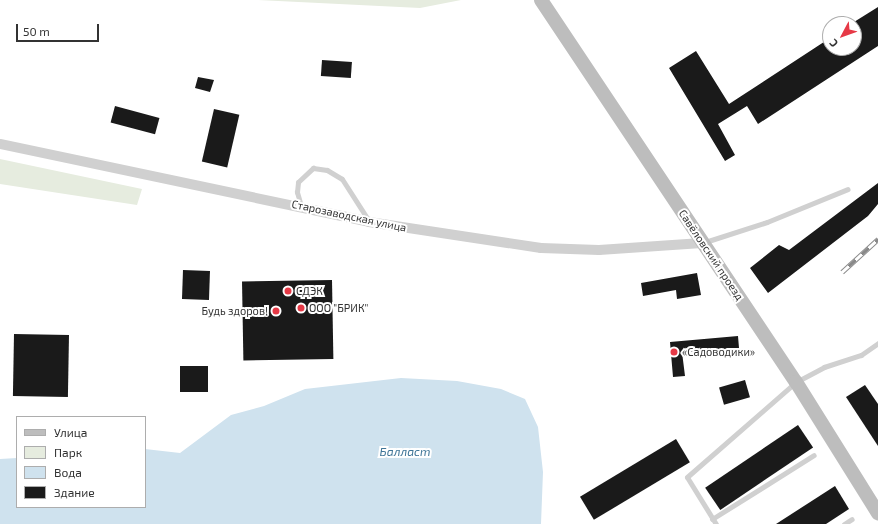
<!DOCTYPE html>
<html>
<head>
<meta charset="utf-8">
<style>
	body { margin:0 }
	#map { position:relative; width:878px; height:524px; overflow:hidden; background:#fff; font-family:"Exo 2",sans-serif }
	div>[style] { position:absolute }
	.green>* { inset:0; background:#e6ecdf }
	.water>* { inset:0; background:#cfe2ee }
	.building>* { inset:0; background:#1a1a1a; transform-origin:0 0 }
	.lane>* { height:5px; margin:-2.5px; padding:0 2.5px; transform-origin:2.5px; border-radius:2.5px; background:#d0d0d0 }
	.street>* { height:10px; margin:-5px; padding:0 5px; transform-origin:5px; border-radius:5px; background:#d0d0d0 }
	.secondary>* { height:14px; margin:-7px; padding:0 7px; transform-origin:7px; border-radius:7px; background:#bdbdbd }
	.rail>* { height:4.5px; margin-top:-2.25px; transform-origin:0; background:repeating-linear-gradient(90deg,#fff 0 9px,#888 0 18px); box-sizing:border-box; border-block:1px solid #888 }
	.dots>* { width:11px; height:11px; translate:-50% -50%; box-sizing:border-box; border:2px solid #fff; border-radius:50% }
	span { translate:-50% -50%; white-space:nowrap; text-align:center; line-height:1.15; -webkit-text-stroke:4px #fff; paint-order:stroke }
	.street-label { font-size:11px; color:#333 }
	.poi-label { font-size:11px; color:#333 }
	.left { translate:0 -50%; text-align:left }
	.right { translate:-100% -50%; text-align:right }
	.water-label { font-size:12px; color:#3f7597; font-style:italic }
	.legend { position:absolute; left:16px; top:416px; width:130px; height:92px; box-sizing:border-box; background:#fff; border:1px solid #adadad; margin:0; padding:5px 7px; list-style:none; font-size:12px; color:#333 }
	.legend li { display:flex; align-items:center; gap:8px; height:20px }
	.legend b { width:20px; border:1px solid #adadad }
	.north { position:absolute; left:822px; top:16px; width:40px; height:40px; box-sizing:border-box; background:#fff; border:1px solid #adadad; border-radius:50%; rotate:229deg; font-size:11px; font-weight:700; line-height:16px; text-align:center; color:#333 }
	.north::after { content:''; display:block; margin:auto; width:14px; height:18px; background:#e63946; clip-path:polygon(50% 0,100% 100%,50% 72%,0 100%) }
	.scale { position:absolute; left:16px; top:24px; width:83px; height:18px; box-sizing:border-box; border:2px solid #333; border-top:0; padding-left:5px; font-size:12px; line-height:14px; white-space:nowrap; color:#333; -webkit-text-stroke:3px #fff; paint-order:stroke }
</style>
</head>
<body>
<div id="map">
	<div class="green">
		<i style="clip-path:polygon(258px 0,461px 0,420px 8px)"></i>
		<i style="clip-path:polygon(0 159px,142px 189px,137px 205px,0 184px)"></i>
	</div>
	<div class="water">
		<i style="clip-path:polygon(401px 378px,457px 381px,501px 389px,525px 399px,538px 427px,543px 472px,541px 524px,0 524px,0 459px,17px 458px,17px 507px,145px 507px,145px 449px,180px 453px,231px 415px,264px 406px,305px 389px)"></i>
	</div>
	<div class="building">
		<i style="clip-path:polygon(878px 7px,878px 46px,758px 124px,747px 106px,718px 124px,735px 155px,725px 161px,669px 68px,696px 51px,729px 104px,830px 38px,830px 48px,854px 48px,854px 22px)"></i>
		<i style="left:322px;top:60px;width:30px;height:16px;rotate:4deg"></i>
		<i style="clip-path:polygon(198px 77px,214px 80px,210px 92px,195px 88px)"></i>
		<i style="left:115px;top:106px;width:46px;height:17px;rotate:15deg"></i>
		<i style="left:214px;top:109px;width:26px;height:54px;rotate:13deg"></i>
		<i style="clip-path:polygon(878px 183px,878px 204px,868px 216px,768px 293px,750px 268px,779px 245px,789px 250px)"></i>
		<i style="left:183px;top:270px;width:27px;height:29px;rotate:2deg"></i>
		<i style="clip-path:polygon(697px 273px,701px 295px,677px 299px,676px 290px,643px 296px,641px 283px)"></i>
		<i style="left:332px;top:280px;width:79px;height:90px;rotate:89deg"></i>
		<i style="left:14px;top:334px;width:55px;height:62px;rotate:1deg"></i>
		<i style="clip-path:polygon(738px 336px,739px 348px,682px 352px,685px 376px,673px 377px,670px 342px)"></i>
		<i style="left:180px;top:366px;width:28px;height:26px"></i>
		<i style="left:745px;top:380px;width:18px;height:27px;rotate:74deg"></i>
		<i style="clip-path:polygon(865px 385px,878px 404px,878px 446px,846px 397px)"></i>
		<i style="left:798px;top:425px;width:27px;height:112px;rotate:56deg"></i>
		<i style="left:676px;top:439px;width:27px;height:112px;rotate:59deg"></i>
		<i style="clip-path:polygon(835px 486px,849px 509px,826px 524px,776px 524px)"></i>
	</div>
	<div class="lane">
		<i style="left:301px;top:206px;width:15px;rotate:-106deg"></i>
		<i style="left:297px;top:192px;width:10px;rotate:-84deg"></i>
		<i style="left:298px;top:182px;width:21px;rotate:-43deg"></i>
		<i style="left:313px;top:168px;width:14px;rotate:8deg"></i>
		<i style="left:327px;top:170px;width:17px;rotate:31deg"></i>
		<i style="left:342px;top:179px;width:50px;rotate:57.3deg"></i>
		<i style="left:705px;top:242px;width:65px;rotate:-17.9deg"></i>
		<i style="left:767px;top:222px;width:87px;rotate:-22.2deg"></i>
		<i style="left:712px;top:519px;width:120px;rotate:-32.1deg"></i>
		<i style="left:716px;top:524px;width:55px;rotate:-121.7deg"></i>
		<i style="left:687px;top:477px;width:145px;rotate:-41.1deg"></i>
		<i style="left:796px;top:382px;width:32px;rotate:-28deg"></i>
		<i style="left:824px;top:367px;width:39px;rotate:-18deg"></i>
		<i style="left:861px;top:355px;width:21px;rotate:-35deg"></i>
		<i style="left:844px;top:524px;width:9px;rotate:-32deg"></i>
	</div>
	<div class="street">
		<i style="left:0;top:144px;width:377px;rotate:11.9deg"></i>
		<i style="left:369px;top:222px;width:174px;rotate:8.6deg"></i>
		<i style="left:541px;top:248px;width:58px;rotate:2deg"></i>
		<i style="left:599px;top:250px;width:103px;rotate:-3.9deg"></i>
	</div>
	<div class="secondary">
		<i style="left:541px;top:0;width:459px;rotate:56.3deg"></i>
		<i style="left:796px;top:382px;width:155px;rotate:58deg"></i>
	</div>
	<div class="rail">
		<i style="left:842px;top:272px;width:49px;rotate:-42.5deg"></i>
	</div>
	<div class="dots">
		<i style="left:288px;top:291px;background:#e63946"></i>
		<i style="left:301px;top:308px;background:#e63946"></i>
		<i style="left:276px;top:311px;background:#e63946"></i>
		<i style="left:674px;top:352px;background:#e63946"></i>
	</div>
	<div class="street-label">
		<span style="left:349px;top:216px;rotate:12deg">Старозаводская улица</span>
		<span style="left:711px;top:255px;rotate:56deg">Савёловский проезд</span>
	</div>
	<div class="poi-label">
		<span class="left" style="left:296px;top:291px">СДЭК</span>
		<span class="left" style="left:309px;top:308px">ООО "БРИК"</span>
		<span class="right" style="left:268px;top:311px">Будь здоров!</span>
		<span class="left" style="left:682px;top:352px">«Садоводики»</span>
	</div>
	<div class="water-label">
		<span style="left:405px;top:452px">Балласт</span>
	</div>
	<ul class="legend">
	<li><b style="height:5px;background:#bdbdbd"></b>Улица</li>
	<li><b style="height:11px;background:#e6ecdf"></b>Парк</li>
	<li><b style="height:11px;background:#cfe2ee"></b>Вода</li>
	<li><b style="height:11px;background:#1a1a1a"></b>Здание</li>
	</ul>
	<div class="north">С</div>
	<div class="scale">50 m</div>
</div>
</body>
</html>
